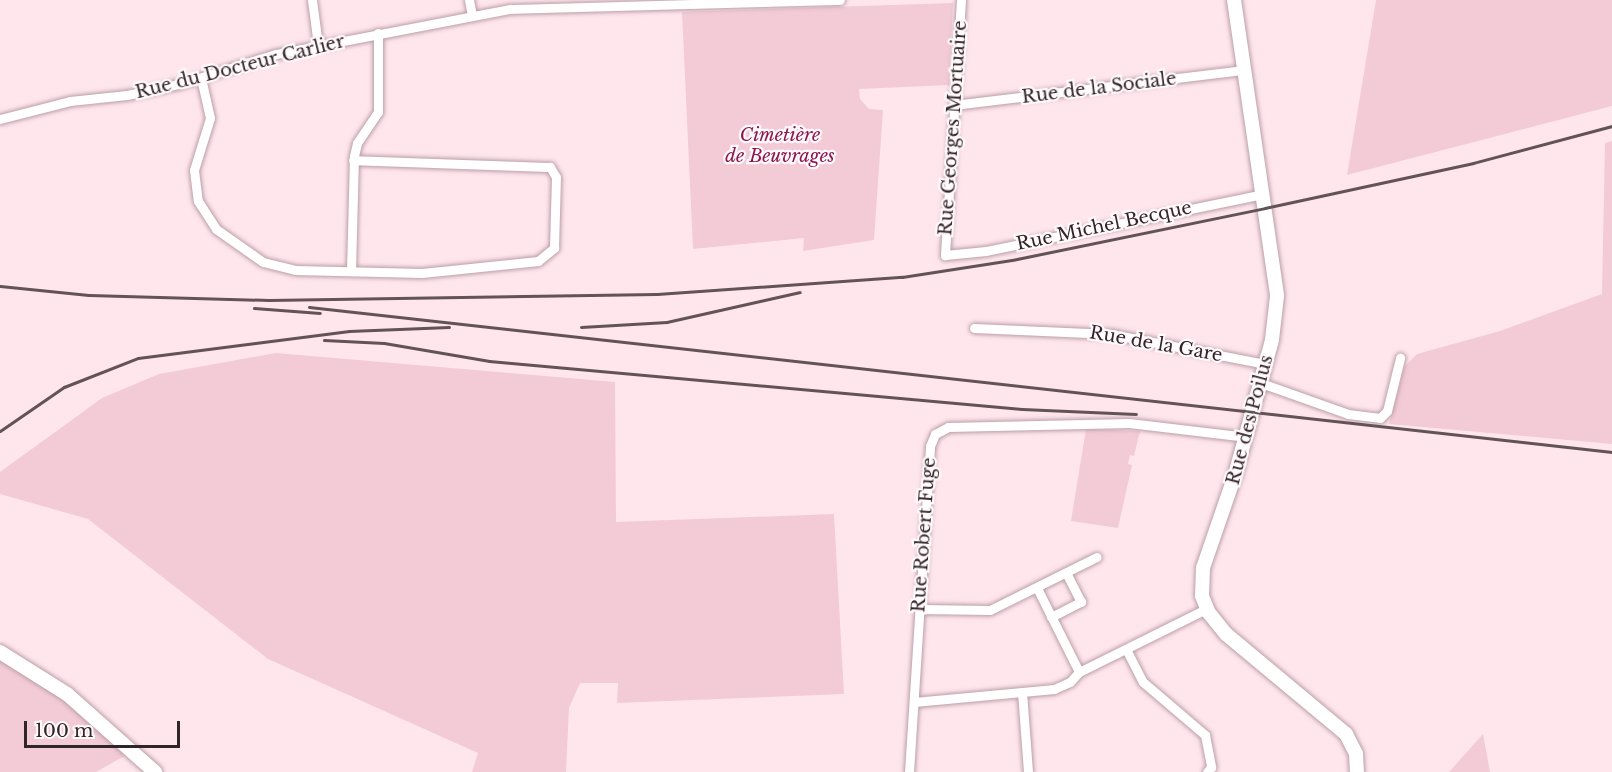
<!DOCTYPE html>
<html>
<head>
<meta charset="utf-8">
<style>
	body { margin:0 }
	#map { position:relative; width:1612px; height:772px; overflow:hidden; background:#ffe6ed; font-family:"Libre Baskerville",serif }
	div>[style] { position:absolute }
	.green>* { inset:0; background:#f3cbd7 }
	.roads { filter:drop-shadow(0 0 2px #bc9fa8) drop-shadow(0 0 2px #bc9fa8) }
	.street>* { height:9px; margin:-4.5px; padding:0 4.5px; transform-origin:4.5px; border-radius:4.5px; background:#fff }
	.secondary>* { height:14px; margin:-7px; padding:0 7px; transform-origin:7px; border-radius:7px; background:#fff }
	.rail>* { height:3px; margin:-1.5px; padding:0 1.5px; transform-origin:1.5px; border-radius:1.5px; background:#615357 }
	span { translate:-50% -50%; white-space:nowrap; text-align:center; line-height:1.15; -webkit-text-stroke:4.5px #fff9fb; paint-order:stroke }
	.street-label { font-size:18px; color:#302528 }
	.park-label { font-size:18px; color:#8d164e; font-style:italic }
	.scale { position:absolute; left:24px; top:721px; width:156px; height:27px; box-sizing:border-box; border:3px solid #302528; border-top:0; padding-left:8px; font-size:18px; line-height:21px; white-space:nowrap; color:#302528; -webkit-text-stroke:4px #fff9fb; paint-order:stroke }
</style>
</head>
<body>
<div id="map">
	<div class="green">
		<i style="clip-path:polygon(1376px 0,1612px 0,1612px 106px,1347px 175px)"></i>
		<i style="clip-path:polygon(953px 3px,949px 85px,859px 89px,860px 99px,869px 109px,883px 110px,874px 240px,803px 251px,804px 238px,693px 249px,682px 12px)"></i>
		<i style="clip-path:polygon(1612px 141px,1612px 444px,1389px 424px,1405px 366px,1417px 354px,1500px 331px,1602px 294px,1605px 143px)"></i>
		<i style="clip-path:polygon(276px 353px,615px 382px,616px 522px,834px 514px,844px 694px,617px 703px,618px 683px,580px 683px,569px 708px,566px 772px,472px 772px,478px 753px,268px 659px,88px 519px,0 494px,0 472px,102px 398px,159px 374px)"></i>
		<i style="clip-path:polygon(1086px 429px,1140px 431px,1134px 456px,1130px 455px,1128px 464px,1132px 465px,1118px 528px,1071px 521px)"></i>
		<i style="clip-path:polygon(0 657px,44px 683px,128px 754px,96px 772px,0 772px)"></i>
		<i style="clip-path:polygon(1483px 734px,1490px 772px,1449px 772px)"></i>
	</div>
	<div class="roads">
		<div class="street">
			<i style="left:312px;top:0;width:45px;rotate:82.4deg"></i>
			<i style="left:469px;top:0;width:16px;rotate:79deg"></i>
			<i style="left:961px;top:0;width:256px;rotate:93.6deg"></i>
			<i style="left:945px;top:255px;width:41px;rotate:-5.6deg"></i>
			<i style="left:986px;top:251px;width:283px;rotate:-11.6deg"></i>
			<i style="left:201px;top:78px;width:41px;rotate:77.3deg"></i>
			<i style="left:210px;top:118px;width:54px;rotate:107.1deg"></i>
			<i style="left:194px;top:170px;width:31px;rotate:83deg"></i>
			<i style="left:198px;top:201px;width:33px;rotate:57deg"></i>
			<i style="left:216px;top:229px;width:57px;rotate:35.1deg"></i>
			<i style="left:263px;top:262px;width:33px;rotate:14deg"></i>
			<i style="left:295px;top:270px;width:127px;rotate:1.4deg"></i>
			<i style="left:422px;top:273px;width:117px;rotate:-5.9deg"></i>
			<i style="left:538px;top:261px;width:21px;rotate:-39deg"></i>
			<i style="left:554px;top:248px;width:71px;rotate:-88.4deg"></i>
			<i style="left:556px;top:177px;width:12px;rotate:-121deg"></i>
			<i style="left:550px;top:167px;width:197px;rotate:-178deg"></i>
			<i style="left:954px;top:105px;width:292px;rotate:-6.9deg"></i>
			<i style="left:0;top:119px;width:72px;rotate:-14.4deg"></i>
			<i style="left:70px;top:101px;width:57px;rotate:-6deg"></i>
			<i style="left:127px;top:95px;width:57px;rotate:-12.1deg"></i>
			<i style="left:183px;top:83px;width:97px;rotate:-17.3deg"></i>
			<i style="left:276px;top:54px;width:238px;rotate:-10.9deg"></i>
			<i style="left:510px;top:9px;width:330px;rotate:-1.6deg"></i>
			<i style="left:351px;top:271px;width:115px;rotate:-88.5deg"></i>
			<i style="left:354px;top:156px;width:13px;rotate:-77deg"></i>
			<i style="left:357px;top:143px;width:37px;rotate:-56deg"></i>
			<i style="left:378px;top:112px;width:79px;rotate:-90deg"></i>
			<i style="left:974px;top:328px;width:137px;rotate:2.5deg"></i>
			<i style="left:1111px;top:334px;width:158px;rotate:11deg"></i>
			<i style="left:1261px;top:383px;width:92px;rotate:19.6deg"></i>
			<i style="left:1348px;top:414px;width:32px;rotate:7deg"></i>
			<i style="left:1380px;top:418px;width:10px;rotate:-45deg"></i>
			<i style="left:1387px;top:411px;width:55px;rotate:-76.2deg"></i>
			<i style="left:1037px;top:588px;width:94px;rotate:63.4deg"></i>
			<i style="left:919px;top:609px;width:71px;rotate:0.8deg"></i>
			<i style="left:990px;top:610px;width:119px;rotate:-26.4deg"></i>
			<i style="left:1051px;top:617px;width:34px;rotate:-27deg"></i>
			<i style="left:1081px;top:602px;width:33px;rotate:-117deg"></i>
			<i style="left:1126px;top:649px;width:37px;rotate:63deg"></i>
			<i style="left:1143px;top:682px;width:82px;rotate:40.5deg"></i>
			<i style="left:1205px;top:735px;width:33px;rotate:79deg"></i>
			<i style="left:1211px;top:767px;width:6px;rotate:129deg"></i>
			<i style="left:1022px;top:692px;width:80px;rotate:85.7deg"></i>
			<i style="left:914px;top:702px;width:141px;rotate:-5.3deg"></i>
			<i style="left:1054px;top:689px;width:17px;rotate:-24deg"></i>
			<i style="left:1070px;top:682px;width:13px;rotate:-48deg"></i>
			<i style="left:1079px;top:672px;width:142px;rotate:-26.4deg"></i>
			<i style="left:909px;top:772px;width:327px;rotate:-86.3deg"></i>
			<i style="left:930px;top:446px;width:13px;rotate:-67deg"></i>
			<i style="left:935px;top:434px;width:15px;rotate:-28deg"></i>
			<i style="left:948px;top:427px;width:181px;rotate:-1.3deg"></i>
			<i style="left:1129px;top:423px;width:119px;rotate:6.8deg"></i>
		</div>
		<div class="secondary">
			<i style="left:1234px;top:0;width:299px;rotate:81.7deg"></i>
			<i style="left:1277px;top:296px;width:44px;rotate:96.5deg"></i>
			<i style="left:1272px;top:340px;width:137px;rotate:105.3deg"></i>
			<i style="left:1236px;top:472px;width:102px;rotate:109deg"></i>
			<i style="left:1203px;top:568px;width:28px;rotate:92deg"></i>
			<i style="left:1202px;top:596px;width:18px;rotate:68deg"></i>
			<i style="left:1209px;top:613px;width:27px;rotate:51deg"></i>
			<i style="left:1226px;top:634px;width:156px;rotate:39.8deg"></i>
			<i style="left:1346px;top:734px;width:22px;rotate:63deg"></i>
			<i style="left:1356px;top:754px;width:18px;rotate:87deg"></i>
			<i style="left:0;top:652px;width:79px;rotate:32.1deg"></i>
			<i style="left:67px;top:694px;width:118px;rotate:41.6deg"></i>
		</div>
	</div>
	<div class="rail">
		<i style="left:0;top:286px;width:89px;rotate:5.8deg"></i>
		<i style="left:89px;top:295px;width:180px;rotate:1.6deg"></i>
		<i style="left:269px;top:300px;width:388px;rotate:-0.9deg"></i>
		<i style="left:657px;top:294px;width:246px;rotate:-4deg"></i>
		<i style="left:902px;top:277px;width:111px;rotate:-8.8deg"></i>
		<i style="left:1012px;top:260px;width:258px;rotate:-11.6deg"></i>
		<i style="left:1265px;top:208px;width:213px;rotate:-12.2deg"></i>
		<i style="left:1473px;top:163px;width:144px;rotate:-14.9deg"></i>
		<i style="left:309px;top:307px;width:1311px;rotate:6.35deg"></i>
		<i style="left:254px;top:308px;width:66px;rotate:4.3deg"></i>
		<i style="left:581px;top:327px;width:86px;rotate:-3.3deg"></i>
		<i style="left:667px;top:322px;width:136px;rotate:-12.7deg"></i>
		<i style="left:324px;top:340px;width:60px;rotate:2.9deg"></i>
		<i style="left:384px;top:343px;width:107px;rotate:9.7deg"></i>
		<i style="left:489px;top:361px;width:535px;rotate:5.15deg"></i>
		<i style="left:1022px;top:409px;width:114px;rotate:2.5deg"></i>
		<i style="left:0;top:431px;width:78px;rotate:-34.5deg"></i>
		<i style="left:64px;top:387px;width:79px;rotate:-21.4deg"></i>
		<i style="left:138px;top:358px;width:213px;rotate:-7.3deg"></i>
		<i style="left:349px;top:331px;width:100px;rotate:-2.3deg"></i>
	</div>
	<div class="street-label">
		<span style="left:240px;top:67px;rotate:-14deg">Rue du Docteur Carlier</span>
		<span style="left:1099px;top:88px;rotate:-7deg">Rue de la Sociale</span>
		<span style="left:953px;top:128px;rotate:-86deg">Rue Georges Mortuaire</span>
		<span style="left:1104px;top:226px;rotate:-12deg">Rue Michel Becque</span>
		<span style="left:1156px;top:344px;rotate:10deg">Rue de la Gare</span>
		<span style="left:1250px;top:420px;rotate:-75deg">Rue des Poilus</span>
		<span style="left:924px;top:535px;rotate:-86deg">Rue Robert Fuge</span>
	</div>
	<div class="park-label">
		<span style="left:780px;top:146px">Cimetière<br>de Beuvrages</span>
	</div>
	<div class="scale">100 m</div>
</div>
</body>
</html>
